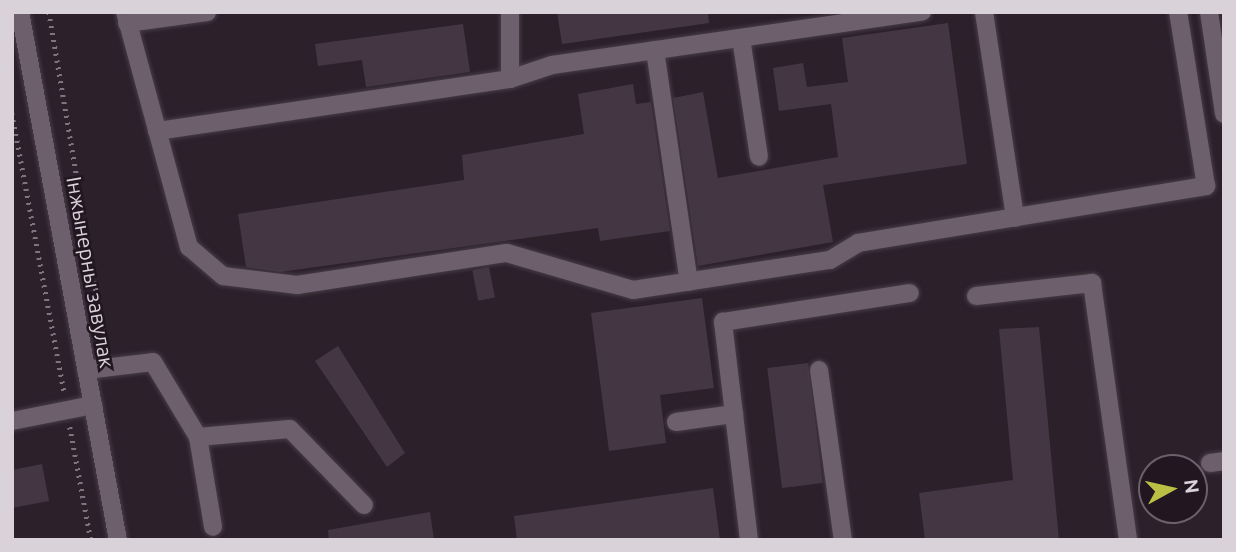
<!DOCTYPE html>
<html>
<head>
<meta charset="utf-8">
<style>
	body { margin:0 }
	#map { position:relative; width:1236px; height:552px; overflow:hidden; background:#2c202b; font-family:Ubuntu,sans-serif }
	div>[style] { position:absolute }
	.building>* { inset:0; background:#443743; transform-origin:0 0 }
	.path>* { height:4.5px; margin-top:-2.25px; transform-origin:0; background:repeating-linear-gradient(90deg,#7f757e 0 2px,transparent 0 7px) }
	.roads { filter:drop-shadow(0 0 2px #473d46) drop-shadow(0 0 2px #473d46) }
	.minor>* { height:18px; margin:-9px; padding:0 9px; transform-origin:9px; border-radius:9px; background:#6e5f6d }
	span { translate:-50% -50%; white-space:nowrap; text-align:center; line-height:1.15; -webkit-text-stroke:5px #221621; paint-order:stroke }
	.street-label { font-size:21px; color:#dad2d9 }
	.frame { position:absolute; inset:0; border:14px solid #dad2d9; pointer-events:none }
	.north { position:absolute; left:1138px; top:454px; width:70px; height:70px; box-sizing:border-box; background:#221621; border:2px solid #6c616b; border-radius:50%; rotate:82deg; font-size:19px; font-weight:700; line-height:28px; text-align:center; color:#dad2d9 }
	.north::after { content:''; display:block; margin:auto; width:24px; height:32px; background:#bbc044; clip-path:polygon(50% 0,100% 100%,50% 72%,0 100%) }
</style>
</head>
<body>
<div id="map">
	<div class="building">
		<i style="clip-path:polygon(557px 12px,708px 12px,709px 23px,562px 44px)"></i>
		<i style="clip-path:polygon(948px 23px,967px 164px,823px 185px,833px 242px,698px 266px,673px 98px,703px 92px,718px 178px,838px 157px,831px 104px,779px 111px,773px 68px,803px 63px,807px 87px,848px 82px,842px 38px)"></i>
		<i style="clip-path:polygon(463px 24px,470px 72px,366px 87px,362px 60px,318px 66px,315px 44px)"></i>
		<i style="clip-path:polygon(633px 84px,636px 104px,651px 102px,670px 231px,600px 241px,598px 228px,280px 272px,246px 267px,238px 214px,464px 180px,462px 155px,584px 134px,578px 94px)"></i>
		<i style="left:489px;top:267px;width:31px;height:17px;rotate:79deg"></i>
		<i style="clip-path:polygon(702px 298px,714px 388px,660px 395px,666px 443px,609px 451px,591px 313px)"></i>
		<i style="clip-path:polygon(1039px 327px,1059px 540px,925px 540px,919px 493px,1013px 480px,999px 329px)"></i>
		<i style="clip-path:polygon(338px 346px,405px 453px,387px 467px,315px 361px)"></i>
		<i style="left:808px;top:363px;width:121px;height:41px;rotate:83deg"></i>
		<i style="clip-path:polygon(42px 464px,49px 501px,12px 508px,12px 470px)"></i>
		<i style="clip-path:polygon(713px 488px,720px 540px,517px 540px,514px 516px)"></i>
		<i style="clip-path:polygon(430px 512px,434px 540px,329px 540px,328px 530px)"></i>
	</div>
	<div class="path">
		<i style="left:49px;top:12px;width:343px;rotate:80.4deg"></i>
		<i style="left:12px;top:113px;width:283px;rotate:79.4deg"></i>
		<i style="left:70px;top:427px;width:115px;rotate:79.5deg"></i>
	</div>
	<div class="roads">
		<div class="minor">
			<i style="left:20px;top:12px;width:537px;rotate:79.49deg"></i>
			<i style="left:125px;top:12px;width:244px;rotate:74.8deg"></i>
			<i style="left:189px;top:247px;width:45px;rotate:40.5deg"></i>
			<i style="left:223px;top:276px;width:75px;rotate:6.9deg"></i>
			<i style="left:297px;top:285px;width:212px;rotate:-8.7deg"></i>
			<i style="left:507px;top:253px;width:131px;rotate:16.4deg"></i>
			<i style="left:633px;top:290px;width:199px;rotate:-8.7deg"></i>
			<i style="left:830px;top:260px;width:33px;rotate:-31deg"></i>
			<i style="left:858px;top:243px;width:353px;rotate:-9.3deg"></i>
			<i style="left:1206px;top:186px;width:176px;rotate:-99.1deg"></i>
			<i style="left:984px;top:12px;width:208px;rotate:81.4deg"></i>
			<i style="left:1209px;top:12px;width:103px;rotate:81.6deg"></i>
			<i style="left:127px;top:23px;width:81px;rotate:-7.8deg"></i>
			<i style="left:741px;top:38px;width:120px;rotate:81.4deg"></i>
			<i style="left:655px;top:50px;width:234px;rotate:81.7deg"></i>
			<i style="left:510px;top:79px;width:44px;rotate:-18.4deg"></i>
			<i style="left:552px;top:65px;width:374px;rotate:-8.2deg"></i>
			<i style="left:157px;top:131px;width:357px;rotate:-8.4deg"></i>
			<i style="left:510px;top:79px;width:67px;rotate:-90deg"></i>
			<i style="left:976px;top:296px;width:117px;rotate:-6.4deg"></i>
			<i style="left:1092px;top:283px;width:260px;rotate:82deg"></i>
			<i style="left:86px;top:370px;width:67px;rotate:-6.8deg"></i>
			<i style="left:153px;top:362px;width:87px;rotate:59deg"></i>
			<i style="left:198px;top:437px;width:91px;rotate:80.5deg"></i>
			<i style="left:819px;top:370px;width:172px;rotate:82deg"></i>
			<i style="left:12px;top:421px;width:83px;rotate:-11.2deg"></i>
			<i style="left:676px;top:422px;width:59px;rotate:-7.9deg"></i>
			<i style="left:198px;top:437px;width:92px;rotate:-5deg"></i>
			<i style="left:290px;top:429px;width:106px;rotate:45.8deg"></i>
			<i style="left:1210px;top:463px;width:14px;rotate:-8deg"></i>
			<i style="left:749px;top:540px;width:220px;rotate:-96.8deg"></i>
			<i style="left:723px;top:322px;width:189px;rotate:-8.8deg"></i>
		</div>
	</div>
	<div class="street-label">
		<span style="left:91px;top:272px;rotate:80deg">Інжынерны завулак</span>
	</div>
	<div class="frame"></div>
	<div class="north">N</div>
</div>
</body>
</html>
